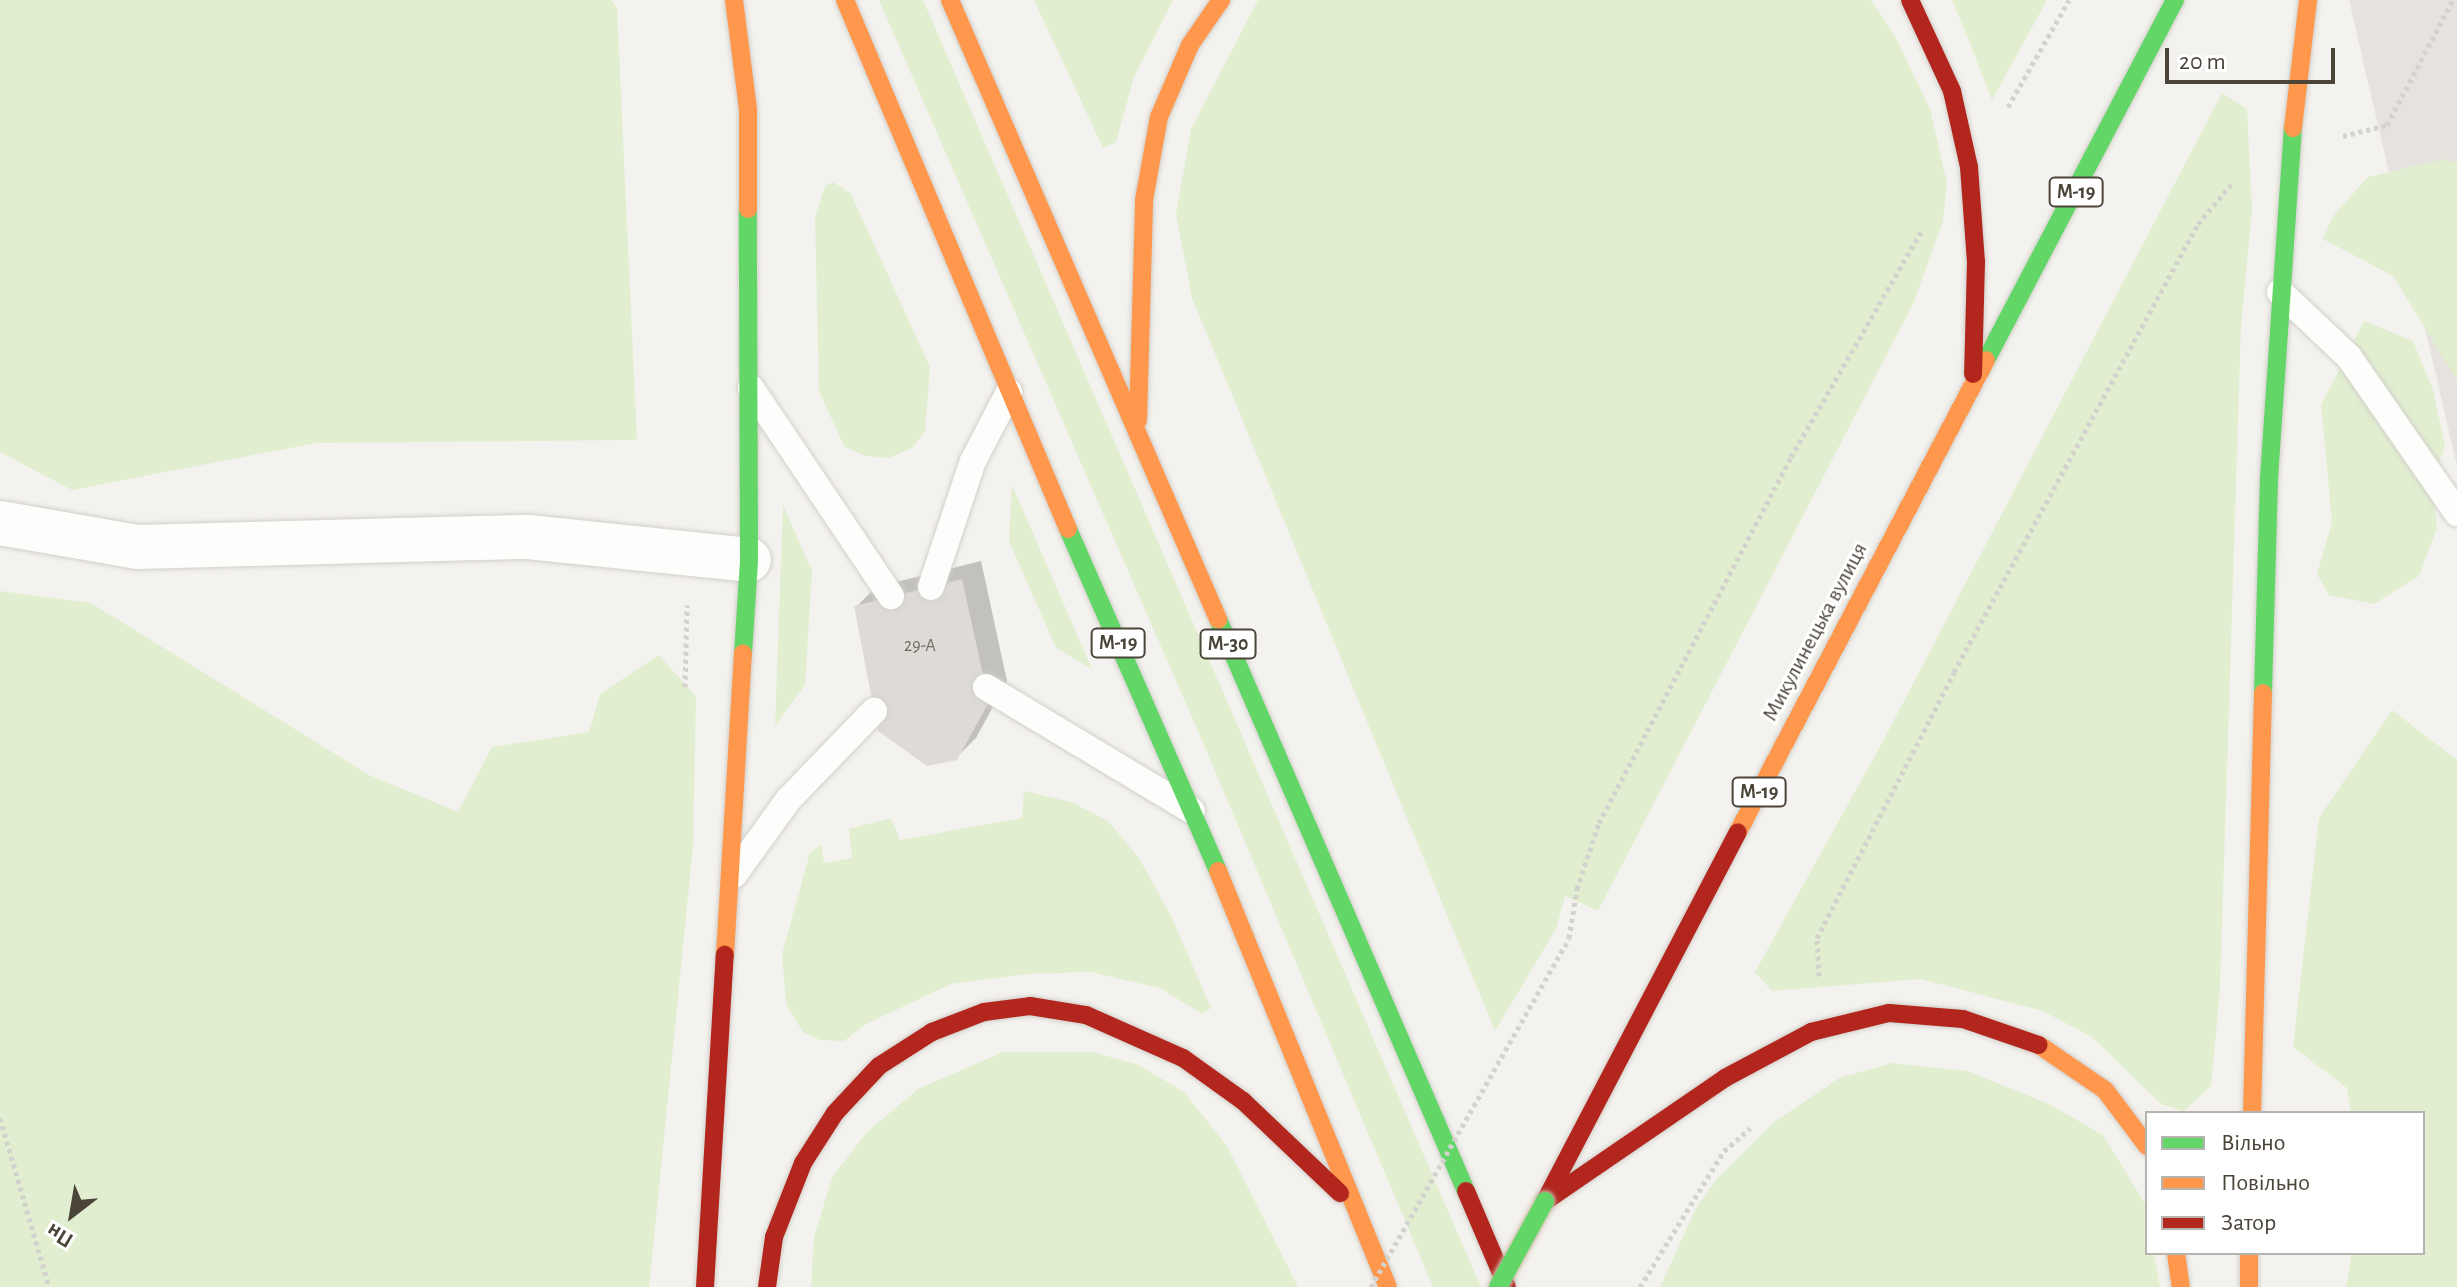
<!DOCTYPE html>
<html>
<head>
<meta charset="utf-8">
<style>
	body { margin:0 }
	#map { position:relative; width:2457px; height:1287px; overflow:hidden; background:#f4f2ee; font-family:"Alegreya Sans",sans-serif }
	div>[style] { position:absolute }
	.industrial>* { inset:0; background:#e6e2de }
	.green>* { inset:0; background:#e1eecf }
	.shadow>* { inset:0; background:#0003 }
	.building>* { inset:0; background:#dedbd6 }
	.path>* { height:5px; margin-top:-2.5px; transform-origin:0; background:repeating-linear-gradient(90deg,#d3d2cc 0 4px,transparent 0 8px) }
	.roads { filter:drop-shadow(0 0 2px #d2d0cb) drop-shadow(0 0 2px #d2d0cb) }
	.lane>* { height:26px; margin:-13px; padding:0 13px; transform-origin:13px; border-radius:13px; background:#fdfdfc }
	.street>* { height:44px; margin:-22px; padding:0 22px; transform-origin:22px; border-radius:22px; background:#fdfdfc }
	.fast>* { height:18px; margin:-9px; padding:0 9px; transform-origin:9px; border-radius:9px; background:#63d668 }
	.slow>* { height:18px; margin:-9px; padding:0 9px; transform-origin:9px; border-radius:9px; background:#ff974d }
	.jam>* { height:18px; margin:-9px; padding:0 9px; transform-origin:9px; border-radius:9px; background:#b3261e }
	.path-bridge>* { height:5px; margin-top:-2.5px; transform-origin:0; background:repeating-linear-gradient(90deg,#d3d2cc 0 4px,transparent 0 8px) }
	.bridges { filter:drop-shadow(0 0 2px #ccbfa9) drop-shadow(0 0 2px #ccbfa9) }
	.fast-bridge>* { height:18px; margin:-9px; padding:0 9px; transform-origin:9px; border-radius:9px; background:#63d668 }
	span { translate:-50% -50%; white-space:nowrap; text-align:center; line-height:1.15; -webkit-text-stroke:6px #fff; paint-order:stroke }
	.number-label { font-size:18px; color:#706a61 }
	.number-label span { -webkit-text-stroke-width:0 }
	.shield-label span { padding:2px 6px; background:#fff; border:2px solid; border-radius:6px; -webkit-text-stroke-width:0 }
	.shield-label { font-size:20px; color:#4b4439; font-weight:700 }
	.street-label { font-size:22px; color:#4b4439 }
	.legend { position:absolute; left:2145px; top:1111px; width:280px; height:144px; box-sizing:border-box; background:#fff; border:2px solid #b7b4b0; margin:0; padding:10px 14px; list-style:none; font-size:24px; color:#4b4439 }
	.legend li { display:flex; align-items:center; gap:16px; height:40px }
	.legend b { width:40px; border:2px solid #b7b4b0 }
	.north { position:absolute; left:32px; top:1175px; width:80px; height:80px; -webkit-text-stroke:6px #fff; paint-order:stroke; rotate:211deg; font-size:22px; font-weight:700; line-height:32px; text-align:center; color:#4b4439 }
	.north::after { content:''; display:block; margin:auto; width:28px; height:36px; background:#4b4439; clip-path:polygon(50% 0,100% 100%,50% 72%,0 100%) }
	.scale { position:absolute; left:2165px; top:48px; width:170px; height:36px; box-sizing:border-box; border:4px solid #4b4439; border-top:0; padding-left:10px; font-size:24px; line-height:28px; white-space:nowrap; color:#4b4439; -webkit-text-stroke:6px #fff; paint-order:stroke }
</style>
</head>
<body>
<div id="map">
	<div class="industrial">
		<i style="clip-path:polygon(2349px 0,2457px 0,2457px 466px)"></i>
	</div>
	<div class="green">
		<i style="clip-path:polygon(0 0,611px 0,617px 8px,637px 440px,316px 443px,72px 490px,0 452px)"></i>
		<i style="clip-path:polygon(879px 0,923px 0,1481px 1287px,1433px 1287px,1204px 745px)"></i>
		<i style="clip-path:polygon(1034px 0,1173px 0,1134px 77px,1116px 142px,1103px 148px)"></i>
		<i style="clip-path:polygon(1258px 0,1871px 0,1895px 36px,1930px 109px,1947px 183px,1943px 221px,1914px 302px,1598px 911px,1565px 896px,1556px 929px,1495px 1031px,1192px 298px,1176px 214px,1191px 129px)"></i>
		<i style="clip-path:polygon(1952px 0,2047px 0,1992px 100px,1969px 41px)"></i>
		<i style="clip-path:polygon(2222px 93px,2247px 109px,2252px 209px,2241px 327px,2220px 989px,2211px 1086px,2184px 1111px,2161px 1104px,2092px 1037px,2043px 1011px,1921px 979px,1772px 991px,1755px 972px,1882px 743px)"></i>
		<i style="clip-path:polygon(2445px 159px,2457px 163px,2457px 380px,2393px 276px,2323px 239px,2333px 216px,2368px 177px)"></i>
		<i style="clip-path:polygon(833px 182px,851px 194px,930px 367px,925px 431px,912px 448px,889px 458px,865px 456px,844px 446px,819px 391px,815px 217px,825px 186px)"></i>
		<i style="clip-path:polygon(2364px 321px,2413px 341px,2433px 390px,2445px 446px,2432px 482px,2437px 528px,2419px 576px,2374px 604px,2329px 595px,2317px 574px,2332px 522px,2321px 405px)"></i>
		<i style="clip-path:polygon(1012px 485px,1092px 669px,1056px 648px,1009px 541px)"></i>
		<i style="clip-path:polygon(783px 505px,812px 571px,805px 685px,775px 726px)"></i>
		<i style="clip-path:polygon(0 591px,91px 603px,369px 775px,458px 812px,492px 747px,589px 732px,600px 694px,659px 655px,696px 697px,693px 846px,649px 1287px,0 1287px)"></i>
		<i style="clip-path:polygon(2392px 710px,2457px 760px,2457px 1287px,2346px 1287px,2352px 1253px,2423px 1253px,2423px 1113px,2351px 1113px,2347px 1088px,2293px 1047px,2319px 818px)"></i>
		<i style="clip-path:polygon(1024px 791px,1071px 802px,1108px 821px,1139px 858px,1172px 918px,1211px 1008px,1202px 1014px,1160px 988px,1090px 972px,1027px 974px,951px 984px,866px 1024px,844px 1041px,820px 1040px,803px 1032px,786px 1004px,782px 954px,810px 853px,821px 844px,824px 863px,852px 858px,849px 829px,891px 818px,900px 840px,1022px 818px)"></i>
		<i style="clip-path:polygon(1003px 1052px,1093px 1052px,1139px 1065px,1184px 1092px,1227px 1146px,1298px 1287px,811px 1287px,814px 1237px,832px 1178px,867px 1132px,918px 1089px)"></i>
		<i style="clip-path:polygon(1892px 1063px,1967px 1071px,2049px 1104px,2103px 1135px,2147px 1207px,2147px 1253px,2154px 1253px,2160px 1287px,1660px 1287px,1696px 1208px,1716px 1180px,1773px 1123px,1839px 1078px)"></i>
	</div>
	<div class="shadow">
		<i style="clip-path:polygon(981px 561px,1007px 681px,976px 738px,956px 758px,857px 606px,876px 587px)"></i>
	</div>
	<div class="building">
		<i style="clip-path:polygon(962px 579px,989px 702px,957px 760px,927px 766px,878px 731px,854px 606px)"></i>
	</div>
	<div class="path">
		<i style="left:2008px;top:107px;width:123px;rotate:-60.3deg"></i>
		<i style="left:2343px;top:136px;width:45px;rotate:-14deg"></i>
		<i style="left:2387px;top:125px;width:141px;rotate:-62.2deg"></i>
		<i style="left:685px;top:687px;width:82px;rotate:-88.6deg"></i>
		<i style="left:1569px;top:938px;width:50px;rotate:-80.7deg"></i>
		<i style="left:1577px;top:889px;width:70px;rotate:-71.6deg"></i>
		<i style="left:1599px;top:823px;width:413px;rotate:-62.3deg"></i>
		<i style="left:1791px;top:457px;width:260px;rotate:-60deg"></i>
		<i style="left:1819px;top:976px;width:38px;rotate:-93deg"></i>
		<i style="left:1817px;top:938px;width:299px;rotate:-62.7deg"></i>
		<i style="left:1954px;top:672px;width:510px;rotate:-61.43deg"></i>
		<i style="left:2198px;top:224px;width:55px;rotate:-50.2deg"></i>
		<i style="left:0;top:1118px;width:176px;rotate:73.8deg"></i>
		<i style="left:1640px;top:1287px;width:160px;rotate:-58.3deg"></i>
		<i style="left:1724px;top:1151px;width:35px;rotate:-41deg"></i>
	</div>
	<div class="roads">
		<div class="lane">
			<i style="left:2280px;top:292px;width:95px;rotate:43.3deg"></i>
			<i style="left:2349px;top:357px;width:190px;rotate:55.3deg"></i>
			<i style="left:751px;top:388px;width:251px;rotate:56.1deg"></i>
			<i style="left:931px;top:587px;width:133px;rotate:-71.6deg"></i>
			<i style="left:973px;top:461px;width:78px;rotate:-62.4deg"></i>
			<i style="left:986px;top:687px;width:240px;rotate:31deg"></i>
			<i style="left:734px;top:875px;width:92px;rotate:-54.2deg"></i>
			<i style="left:788px;top:800px;width:124px;rotate:-46deg"></i>
		</div>
		<div class="street">
			<i style="left:0;top:523px;width:139px;rotate:9.9deg"></i>
			<i style="left:137px;top:547px;width:391px;rotate:-1.5deg"></i>
			<i style="left:528px;top:537px;width:222px;rotate:5.9deg"></i>
		</div>
		<div class="fast">
			<i style="left:1986px;top:360px;width:407px;rotate:-62.3deg"></i>
			<i style="left:1068px;top:529px;width:373px;rotate:66.3deg"></i>
			<i style="left:1218px;top:619px;width:623px;rotate:66.56deg"></i>
			<i style="left:743px;top:654px;width:94px;rotate:-86.3deg"></i>
			<i style="left:749px;top:560px;width:351px;rotate:-90.2deg"></i>
			<i style="left:2263px;top:693px;width:215px;rotate:-88.4deg"></i>
			<i style="left:2269px;top:478px;width:351px;rotate:-86.1deg"></i>
		</div>
		<div class="slow">
			<i style="left:734px;top:0;width:111px;rotate:82.7deg"></i>
			<i style="left:748px;top:110px;width:99px;rotate:90deg"></i>
			<i style="left:845px;top:0;width:574px;rotate:67.14deg"></i>
			<i style="left:950px;top:0;width:675px;rotate:66.59deg"></i>
			<i style="left:2293px;top:128px;width:129px;rotate:-83.3deg"></i>
			<i style="left:1138px;top:420px;width:220px;rotate:-88.4deg"></i>
			<i style="left:1144px;top:200px;width:84px;rotate:-79.8deg"></i>
			<i style="left:1159px;top:117px;width:78px;rotate:-66.7deg"></i>
			<i style="left:1190px;top:45px;width:55px;rotate:-55.4deg"></i>
			<i style="left:1738px;top:832px;width:533px;rotate:-62.28deg"></i>
			<i style="left:1218px;top:871px;width:449px;rotate:67.8deg"></i>
			<i style="left:725px;top:955px;width:302px;rotate:-86.6deg"></i>
			<i style="left:2039px;top:1045px;width:80px;rotate:34.3deg"></i>
			<i style="left:2105px;top:1090px;width:70px;rotate:53.1deg"></i>
			<i style="left:2252px;top:1113px;width:420px;rotate:-88.5deg"></i>
			<i style="left:2176px;top:1253px;width:34px;rotate:82deg"></i>
			<i style="left:2249px;top:1253px;width:34px;rotate:90deg"></i>
		</div>
		<div class="jam">
			<i style="left:1910px;top:0;width:100px;rotate:65.2deg"></i>
			<i style="left:1952px;top:91px;width:78px;rotate:77.4deg"></i>
			<i style="left:1969px;top:167px;width:95px;rotate:85.8deg"></i>
			<i style="left:1976px;top:262px;width:112px;rotate:91.5deg"></i>
			<i style="left:1466px;top:1191px;width:104px;rotate:66.9deg"></i>
			<i style="left:1547px;top:1200px;width:216px;rotate:-34.4deg"></i>
			<i style="left:1725px;top:1078px;width:98px;rotate:-28.1deg"></i>
			<i style="left:1811px;top:1032px;width:80px;rotate:-13.7deg"></i>
			<i style="left:1889px;top:1013px;width:74px;rotate:4.6deg"></i>
			<i style="left:1963px;top:1019px;width:80px;rotate:18.9deg"></i>
			<i style="left:1545px;top:1201px;width:416px;rotate:-62.4deg"></i>
			<i style="left:705px;top:1287px;width:333px;rotate:-86.6deg"></i>
			<i style="left:767px;top:1287px;width:50px;rotate:-82deg"></i>
			<i style="left:774px;top:1237px;width:79px;rotate:-68.6deg"></i>
			<i style="left:803px;top:1163px;width:59px;rotate:-57.4deg"></i>
			<i style="left:835px;top:1113px;width:64px;rotate:-46.9deg"></i>
			<i style="left:879px;top:1066px;width:63px;rotate:-32.7deg"></i>
			<i style="left:932px;top:1032px;width:56px;rotate:-21deg"></i>
			<i style="left:984px;top:1012px;width:46px;rotate:-7.4deg"></i>
			<i style="left:1030px;top:1006px;width:57px;rotate:9.1deg"></i>
			<i style="left:1086px;top:1015px;width:106px;rotate:23.9deg"></i>
			<i style="left:1183px;top:1058px;width:74px;rotate:35.6deg"></i>
			<i style="left:1243px;top:1101px;width:134px;rotate:43.5deg"></i>
		</div>
	</div>
	<div class="path-bridge">
		<i style="left:1371px;top:1287px;width:401px;rotate:-60.4deg"></i>
	</div>
	<div class="bridges">
		<div class="fast-bridge">
			<i style="left:1498px;top:1287px;width:98px;rotate:-61.3deg"></i>
		</div>
	</div>
	<div class="number-label">
		<span style="left:920px;top:646px">29-А</span>
	</div>
	<div class="shield-label">
		<span style="left:2076px;top:192px">М-19</span>
		<span style="left:1118px;top:643px">М-19</span>
		<span style="left:1228px;top:644px">М-30</span>
		<span style="left:1759px;top:792px">М-19</span>
	</div>
	<div class="street-label">
		<span style="left:1815px;top:632px;rotate:-62deg">Микулинецька вулиця</span>
	</div>
	<ul class="legend">
	<li><b style="height:10px;background:#63d668"></b>Вільно</li>
	<li><b style="height:10px;background:#ff974d"></b>Повільно</li>
	<li><b style="height:10px;background:#b3261e"></b>Затор</li>
	</ul>
	<div class="north">Пн</div>
	<div class="scale">20 m</div>
</div>
</body>
</html>
